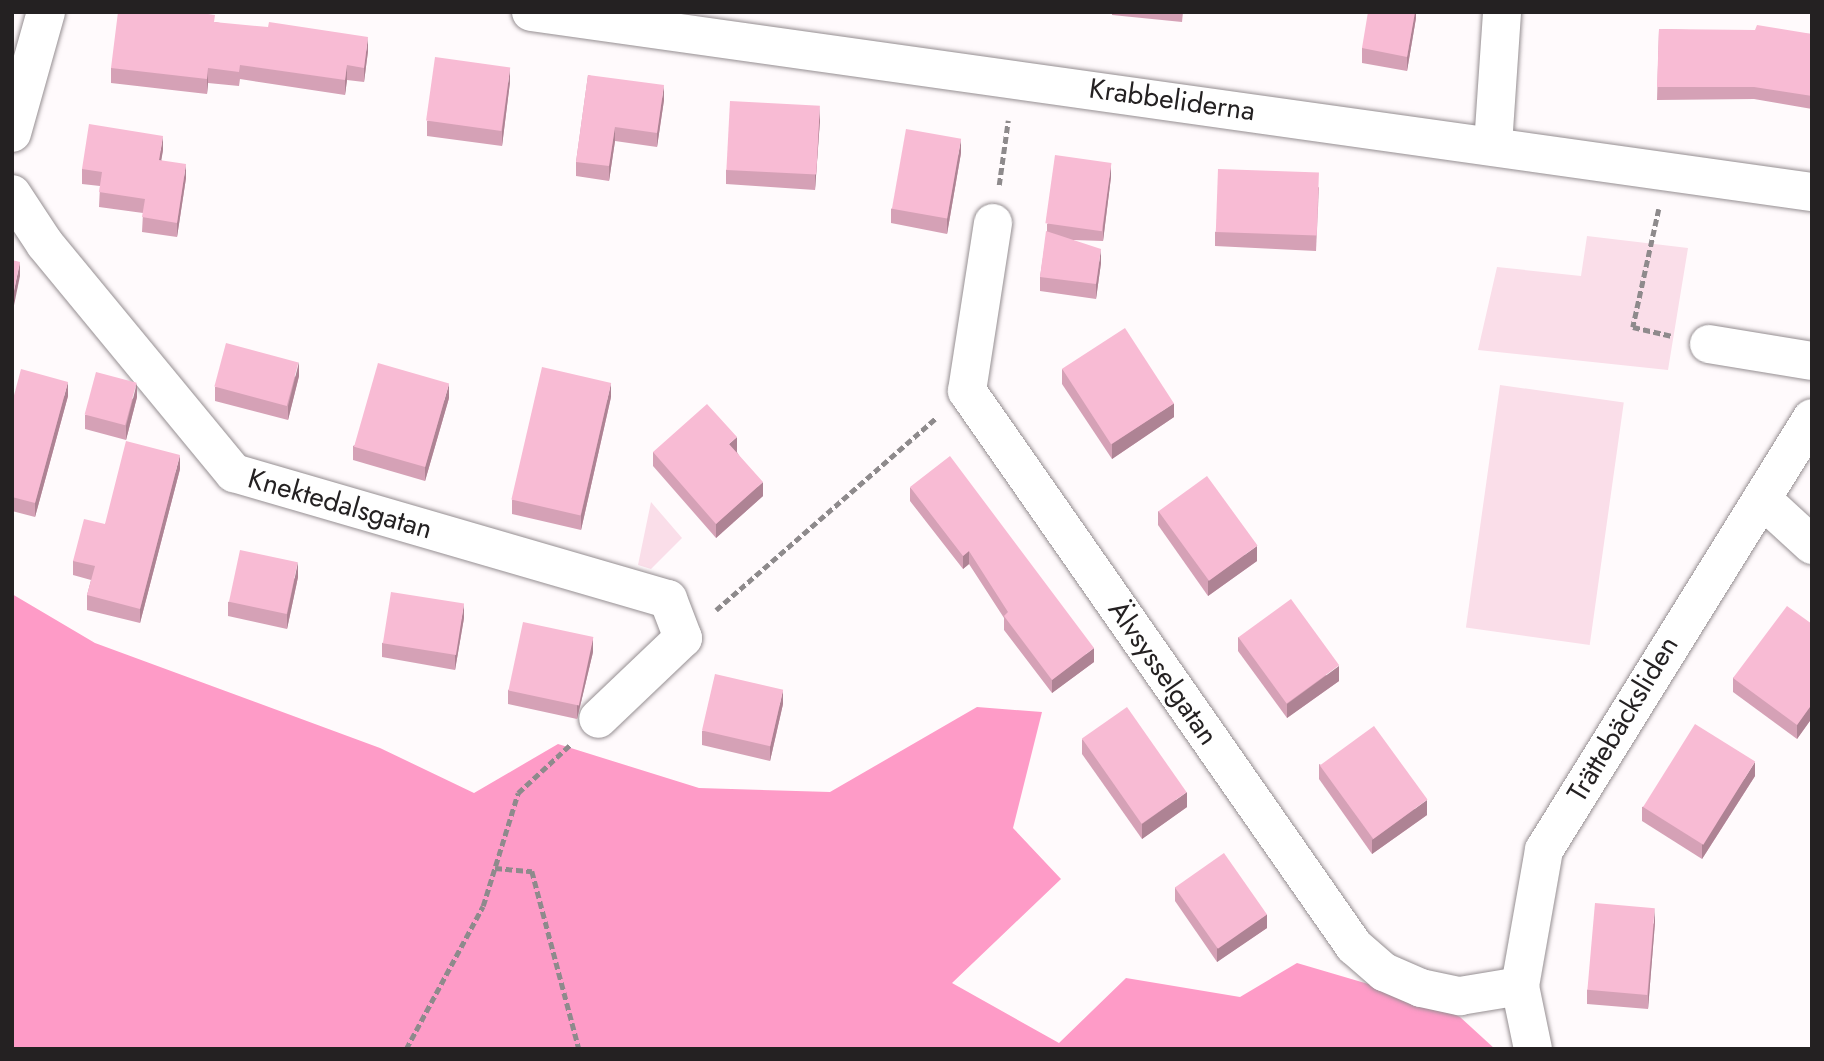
<!DOCTYPE html>
<html>
<head>
<meta charset="utf-8">
<style>
	body { margin:0 }
	#map { position:relative; width:1824px; height:1061px; overflow:hidden; background:#fffafc; font-family:Jost,sans-serif }
	div>[style] { position:absolute }
	.green>* { inset:0; background:#fadee9; transform-origin:0 0 }
	.forest>* { inset:0; background:#fe9bc7 }
	.path>* { height:4.5px; margin-top:-2.25px; transform-origin:0; background:repeating-linear-gradient(90deg,#8e8a8c 0 7px,transparent 0 10.5px) }
	.roads { filter:drop-shadow(0 0 2px #968f92) drop-shadow(0 0 2px #968f92) }
	.minor>* { height:38px; margin:-19px; padding:0 19px; transform-origin:19px; border-radius:19px; background:#fff }
	.wall>* { inset:0; background:#d5a1b6 }
	.shaded-wall>* { inset:0; background:#ae8394 }
	.building>* { inset:0; background:#f8bbd4; transform-origin:0 0 }
	span { translate:-50% -50%; white-space:nowrap; text-align:center; line-height:1.15; -webkit-text-stroke:5px #fff; paint-order:stroke }
	.street-label { font-size:28px; color:#242122 }
	.frame { position:absolute; inset:0; border:14px solid #242122; pointer-events:none }
</style>
</head>
<body>
<div id="map">
	<div class="green">
		<i style="clip-path:polygon(1587px 236px,1688px 248px,1668px 370px,1478px 350px,1497px 267px,1581px 276px)"></i>
		<i style="left:1500px;top:385px;width:125px;height:245px;rotate:8deg"></i>
		<i style="clip-path:polygon(651px 502px,682px 538px,651px 569px,638px 565px)"></i>
	</div>
	<div class="forest">
		<i style="clip-path:polygon(12px 594px,95px 643px,380px 748px,474px 793px,558px 744px,699px 788px,830px 792px,977px 707px,1042px 712px,1013px 828px,1061px 879px,952px 983px,1059px 1043px,1126px 978px,1240px 997px,1297px 963px,1426px 1001px,1460px 1017px,1495px 1049px,12px 1049px)"></i>
	</div>
	<div class="path">
		<i style="left:999px;top:185px;width:65px;rotate:-82deg"></i>
		<i style="left:1659px;top:209px;width:121px;rotate:102.4deg"></i>
		<i style="left:1633px;top:327px;width:39px;rotate:13deg"></i>
		<i style="left:716px;top:610px;width:292px;rotate:-41.1deg"></i>
		<i style="left:495px;top:868px;width:37px;rotate:5deg"></i>
		<i style="left:532px;top:871px;width:184px;rotate:75.2deg"></i>
		<i style="left:406px;top:1049px;width:162px;rotate:-61.7deg"></i>
		<i style="left:483px;top:906px;width:118px;rotate:-72.8deg"></i>
		<i style="left:518px;top:793px;width:72px;rotate:-42.8deg"></i>
		<i style="left:486px;top:1049px;width:28px"></i>
	</div>
	<div class="roads">
		<div class="minor">
			<i style="left:531px;top:12px;width:1294px;rotate:8deg"></i>
			<i style="left:12px;top:133px;width:126px;rotate:-74.3deg"></i>
			<i style="left:1493px;top:145px;width:133px;rotate:-86.1deg"></i>
			<i style="left:12px;top:194px;width:60px;rotate:56.6deg"></i>
			<i style="left:45px;top:244px;width:297px;rotate:50.5deg"></i>
			<i style="left:234px;top:473px;width:452px;rotate:16.2deg"></i>
			<i style="left:668px;top:599px;width:42px;rotate:69deg"></i>
			<i style="left:683px;top:638px;width:117px;rotate:136.4deg"></i>
			<i style="left:993px;top:223px;width:170px;rotate:98.8deg"></i>
			<i style="left:967px;top:391px;width:677px;rotate:55.11deg"></i>
			<i style="left:1354px;top:946px;width:40px;rotate:41deg"></i>
			<i style="left:1384px;top:972px;width:40px;rotate:23.4deg"></i>
			<i style="left:1421px;top:988px;width:40px;rotate:12deg"></i>
			<i style="left:1460px;top:996px;width:61px;rotate:-9.5deg"></i>
			<i style="left:1709px;top:344px;width:104px;rotate:9.4deg"></i>
			<i style="left:1762px;top:499px;width:68px;rotate:42.6deg"></i>
			<i style="left:1533px;top:1049px;width:64px;rotate:-101.7deg"></i>
			<i style="left:1520px;top:986px;width:138px;rotate:-80deg"></i>
			<i style="left:1544px;top:850px;width:508px;rotate:-58.19deg"></i>
		</div>
	</div>
	<div class="wall">
		<i style="clip-path:polygon(1112px 12px,1183px 12px,1182px 22px,1112px 15px)"></i>
		<i style="clip-path:polygon(1416px 12px,1416px 18px,1407px 71px,1362px 63px,1362px 48px)"></i>
		<i style="clip-path:polygon(215px 22px,368px 51px,364px 82px,347px 80px,345px 95px,240px 79px,239px 86px,208px 83px,207px 94px,111px 83px,111px 68px)"></i>
		<i style="clip-path:polygon(1659px 29px,1812px 34px,1812px 109px,1754px 99px,1657px 100px)"></i>
		<i style="clip-path:polygon(588px 75px,664px 100px,657px 147px,615px 141px,609px 181px,576px 176px,576px 162px)"></i>
		<i style="clip-path:polygon(510px 82px,502px 146px,427px 136px,427px 121px)"></i>
		<i style="clip-path:polygon(820px 120px,815px 190px,726px 184px,726px 170px)"></i>
		<i style="clip-path:polygon(163px 150px,161px 160px,186px 178px,177px 237px,142px 232px,143px 213px,99px 207px,100px 186px,82px 184px,82px 169px)"></i>
		<i style="clip-path:polygon(961px 153px,947px 234px,891px 223px,891px 209px)"></i>
		<i style="clip-path:polygon(1111px 177px,1103px 241px,1073px 240px,1101px 263px,1096px 299px,1040px 291px,1040px 277px,1047px 231px,1047px 224px)"></i>
		<i style="clip-path:polygon(1319px 187px,1316px 251px,1215px 246px,1215px 232px)"></i>
		<i style="clip-path:polygon(1062px 369px,1174px 417px,1112px 459px,1062px 384px)"></i>
		<i style="clip-path:polygon(299px 376px,288px 420px,215px 401px,215px 387px)"></i>
		<i style="clip-path:polygon(68px 396px,35px 517px,12px 511px,12px 403px)"></i>
		<i style="clip-path:polygon(137px 397px,126px 440px,85px 429px,85px 415px)"></i>
		<i style="clip-path:polygon(611px 397px,581px 530px,512px 514px,512px 500px)"></i>
		<i style="clip-path:polygon(449px 398px,425px 481px,353px 460px,353px 446px)"></i>
		<i style="clip-path:polygon(653px 452px,737px 452px,763px 496px,716px 538px,653px 466px)"></i>
		<i style="clip-path:polygon(180px 469px,140px 623px,87px 610px,87px 595px,91px 580px,73px 575px,73px 561px,105px 524px)"></i>
		<i style="clip-path:polygon(910px 487px,1094px 662px,1052px 693px,1004px 630px,1004px 618px,969px 564px,963px 569px,910px 501px)"></i>
		<i style="clip-path:polygon(1158px 511px,1257px 561px,1208px 596px,1158px 525px)"></i>
		<i style="clip-path:polygon(298px 577px,287px 629px,228px 616px,228px 602px)"></i>
		<i style="clip-path:polygon(464px 618px,455px 670px,382px 657px,382px 643px)"></i>
		<i style="clip-path:polygon(1812px 624px,1812px 718px,1797px 739px,1733px 692px,1733px 678px)"></i>
		<i style="clip-path:polygon(1238px 637px,1339px 681px,1287px 718px,1238px 651px)"></i>
		<i style="clip-path:polygon(593px 652px,577px 719px,508px 704px,508px 690px)"></i>
		<i style="clip-path:polygon(783px 704px,770px 761px,702px 745px,702px 731px)"></i>
		<i style="clip-path:polygon(1082px 739px,1187px 807px,1142px 839px,1082px 754px)"></i>
		<i style="clip-path:polygon(1319px 764px,1427px 815px,1372px 854px,1319px 779px)"></i>
		<i style="clip-path:polygon(1755px 776px,1702px 859px,1642px 821px,1642px 807px)"></i>
		<i style="clip-path:polygon(1175px 887px,1267px 928px,1217px 962px,1175px 901px)"></i>
		<i style="clip-path:polygon(1655px 922px,1648px 1009px,1587px 1004px,1587px 990px)"></i>
	</div>
	<div class="shaded-wall">
		<i style="clip-path:polygon(1415px 12px,1416px 12px,1416px 18px,1407px 71px,1407px 57px)"></i>
		<i style="clip-path:polygon(368px 37px,368px 51px,364px 82px,364px 68px)"></i>
		<i style="clip-path:polygon(347px 65px,347px 80px,345px 95px,345px 80px)"></i>
		<i style="clip-path:polygon(208px 68px,208px 83px,207px 94px,207px 79px)"></i>
		<i style="clip-path:polygon(510px 68px,510px 82px,502px 146px,502px 131px)"></i>
		<i style="clip-path:polygon(664px 85px,664px 100px,657px 147px,657px 133px)"></i>
		<i style="clip-path:polygon(820px 106px,820px 120px,815px 190px,815px 175px)"></i>
		<i style="clip-path:polygon(615px 127px,615px 141px,609px 181px,609px 166px)"></i>
		<i style="clip-path:polygon(163px 136px,163px 150px,159px 174px,159px 160px)"></i>
		<i style="clip-path:polygon(961px 139px,961px 153px,947px 234px,947px 219px)"></i>
		<i style="clip-path:polygon(1111px 163px,1111px 177px,1103px 241px,1103px 227px)"></i>
		<i style="clip-path:polygon(186px 164px,186px 178px,177px 237px,177px 223px)"></i>
		<i style="clip-path:polygon(1101px 249px,1101px 263px,1096px 299px,1096px 284px)"></i>
		<i style="clip-path:polygon(20px 262px,20px 276px,12px 315px,12px 300px)"></i>
		<i style="clip-path:polygon(299px 362px,299px 376px,288px 420px,288px 406px)"></i>
		<i style="clip-path:polygon(68px 382px,68px 396px,35px 517px,35px 503px)"></i>
		<i style="clip-path:polygon(137px 383px,137px 397px,126px 440px,126px 426px)"></i>
		<i style="clip-path:polygon(611px 383px,611px 397px,581px 530px,581px 515px)"></i>
		<i style="clip-path:polygon(449px 384px,449px 398px,425px 481px,425px 467px)"></i>
		<i style="clip-path:polygon(1174px 403px,1174px 417px,1112px 459px,1112px 444px)"></i>
		<i style="clip-path:polygon(737px 437px,737px 452px,729px 459px,729px 444px)"></i>
		<i style="clip-path:polygon(180px 455px,180px 469px,140px 623px,140px 609px)"></i>
		<i style="clip-path:polygon(763px 482px,763px 496px,716px 538px,716px 524px)"></i>
		<i style="clip-path:polygon(1257px 546px,1257px 561px,1208px 596px,1208px 581px)"></i>
		<i style="clip-path:polygon(969px 551px,969px 564px,963px 569px,963px 556px)"></i>
		<i style="clip-path:polygon(298px 562px,298px 577px,287px 629px,287px 615px)"></i>
		<i style="clip-path:polygon(464px 604px,464px 618px,455px 670px,455px 656px)"></i>
		<i style="clip-path:polygon(593px 637px,593px 652px,577px 719px,577px 705px)"></i>
		<i style="clip-path:polygon(1094px 648px,1094px 662px,1052px 693px,1052px 680px)"></i>
		<i style="clip-path:polygon(1339px 666px,1339px 681px,1287px 718px,1287px 704px)"></i>
		<i style="clip-path:polygon(783px 690px,783px 704px,770px 761px,770px 747px)"></i>
		<i style="clip-path:polygon(1812px 704px,1812px 718px,1797px 739px,1797px 725px)"></i>
		<i style="clip-path:polygon(1755px 762px,1755px 776px,1702px 859px,1702px 845px)"></i>
		<i style="clip-path:polygon(1187px 792px,1187px 807px,1142px 839px,1142px 824px)"></i>
		<i style="clip-path:polygon(1427px 800px,1427px 815px,1372px 854px,1372px 840px)"></i>
		<i style="clip-path:polygon(1655px 908px,1655px 922px,1648px 1009px,1648px 995px)"></i>
		<i style="clip-path:polygon(1267px 914px,1267px 928px,1217px 962px,1217px 948px)"></i>
	</div>
	<div class="building">
		<i style="clip-path:polygon(118px 12px,194px 12px,215px 15px,214px 22px,268px 27px,269px 22px,368px 37px,364px 68px,347px 65px,345px 80px,240px 65px,239px 72px,208px 68px,207px 79px,111px 68px)"></i>
		<i style="clip-path:polygon(1368px 12px,1415px 12px,1407px 57px,1362px 48px)"></i>
		<i style="clip-path:polygon(1757px 25px,1812px 34px,1812px 96px,1754px 87px,1657px 87px,1659px 29px,1755px 30px)"></i>
		<i style="left:435px;top:57px;width:76px;height:64px;rotate:8deg"></i>
		<i style="clip-path:polygon(588px 75px,664px 85px,657px 133px,615px 127px,609px 166px,576px 162px)"></i>
		<i style="left:730px;top:101px;width:90px;height:69px;rotate:3deg"></i>
		<i style="clip-path:polygon(89px 124px,163px 136px,159px 160px,186px 164px,177px 223px,142px 217px,145px 199px,99px 192px,102px 172px,82px 169px)"></i>
		<i style="left:906px;top:129px;width:56px;height:81px;rotate:10deg"></i>
		<i style="left:1055px;top:155px;width:57px;height:69px;rotate:8deg"></i>
		<i style="left:1218px;top:169px;width:101px;height:63px;rotate:2deg"></i>
		<i style="clip-path:polygon(1046px 231px,1101px 249px,1096px 284px,1040px 277px)"></i>
		<i style="clip-path:polygon(12px 260px,20px 262px,12px 300px)"></i>
		<i style="left:1125px;top:328px;width:90px;height:75px;rotate:57deg"></i>
		<i style="left:226px;top:343px;width:75px;height:45px;rotate:15deg"></i>
		<i style="left:378px;top:363px;width:74px;height:87px;rotate:16deg"></i>
		<i style="left:542px;top:367px;width:71px;height:136px;rotate:13deg"></i>
		<i style="clip-path:polygon(21px 369px,68px 382px,35px 503px,12px 497px,12px 403px)"></i>
		<i style="left:96px;top:372px;width:42px;height:44px;rotate:15deg"></i>
		<i style="clip-path:polygon(707px 404px,737px 437px,729px 444px,763px 482px,716px 524px,653px 452px)"></i>
		<i style="clip-path:polygon(126px 441px,180px 455px,140px 609px,87px 595px,95px 566px,73px 561px,84px 519px,105px 524px)"></i>
		<i style="clip-path:polygon(950px 456px,1094px 648px,1052px 680px,1004px 616px,1008px 612px,969px 551px,963px 556px,910px 487px)"></i>
		<i style="left:1207px;top:476px;width:86px;height:60px;rotate:54deg"></i>
		<i style="left:240px;top:550px;width:59px;height:53px;rotate:12deg"></i>
		<i style="left:391px;top:592px;width:74px;height:52px;rotate:9deg"></i>
		<i style="left:1291px;top:599px;width:82px;height:65px;rotate:54deg"></i>
		<i style="clip-path:polygon(1787px 606px,1812px 624px,1812px 704px,1797px 725px,1733px 678px)"></i>
		<i style="left:523px;top:622px;width:72px;height:70px;rotate:12deg"></i>
		<i style="left:715px;top:674px;width:70px;height:58px;rotate:13deg"></i>
		<i style="left:1127px;top:707px;width:104px;height:55px;rotate:55deg"></i>
		<i style="left:1695px;top:724px;width:71px;height:98px;rotate:32deg"></i>
		<i style="left:1374px;top:726px;width:91px;height:67px;rotate:54deg"></i>
		<i style="left:1224px;top:853px;width:75px;height:60px;rotate:55deg"></i>
		<i style="left:1595px;top:903px;width:60px;height:87px;rotate:5deg"></i>
	</div>
	<div class="street-label">
		<span style="left:1172px;top:100px;rotate:8deg">Krabbeliderna</span>
		<span style="left:340px;top:504px;rotate:16deg">Knektedalsgatan</span>
		<span style="left:1163px;top:673px;rotate:55deg">Älvsysselgatan</span>
		<span style="left:1623px;top:719px;rotate:-59deg">Trättebäcksliden</span>
	</div>
	<div class="frame"></div>
</div>
</body>
</html>
